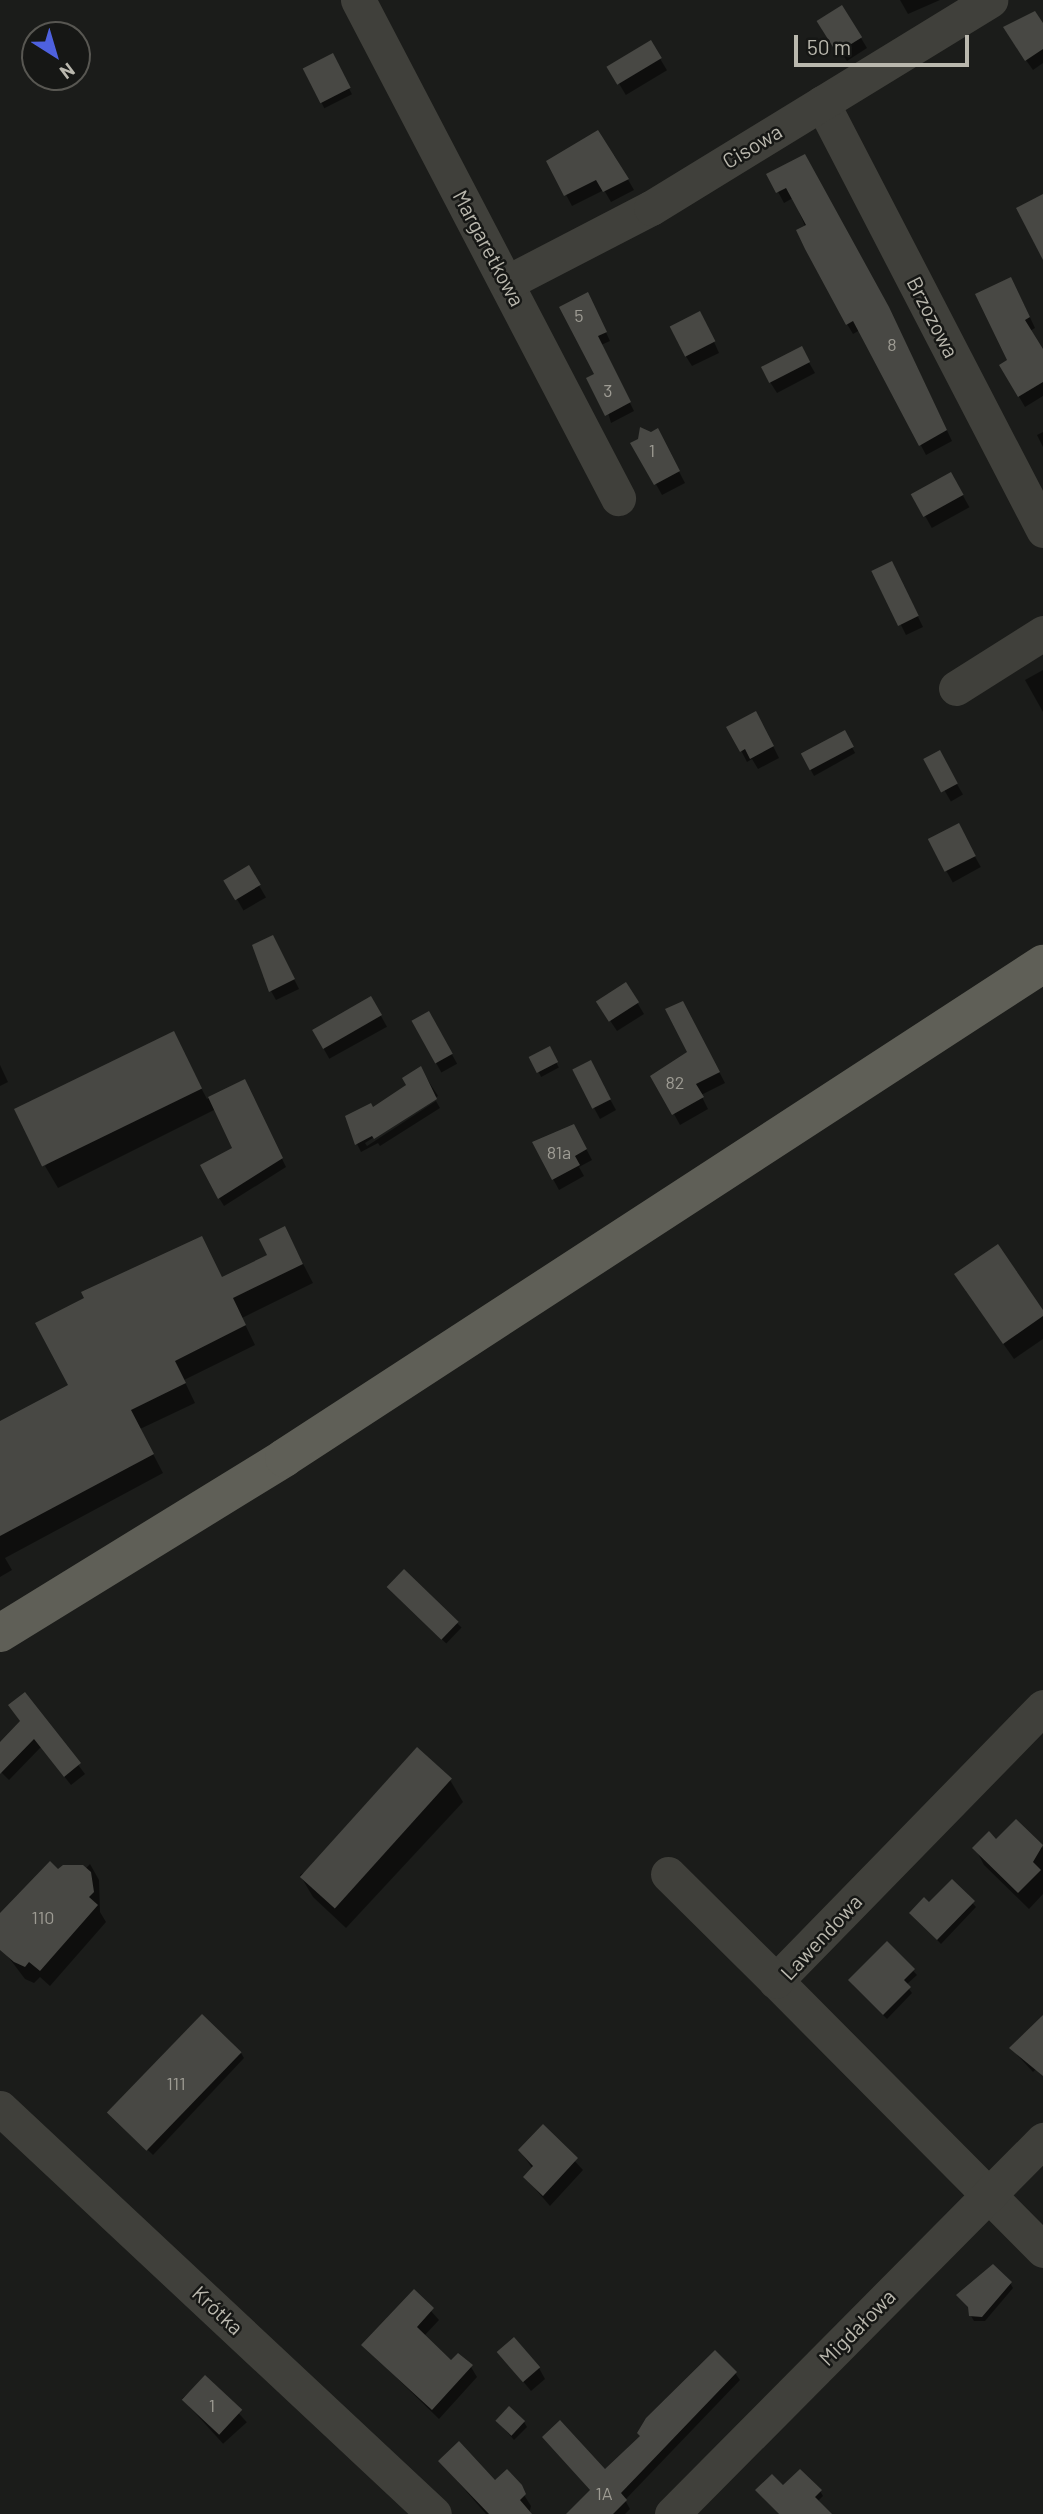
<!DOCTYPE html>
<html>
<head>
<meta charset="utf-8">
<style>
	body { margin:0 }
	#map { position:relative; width:1043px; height:2514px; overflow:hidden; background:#1b1c1a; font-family:Barlow,sans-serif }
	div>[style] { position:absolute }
	.shadow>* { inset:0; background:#0007; transform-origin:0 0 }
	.building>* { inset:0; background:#484844; transform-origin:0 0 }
	.minor>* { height:35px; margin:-17.5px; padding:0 17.5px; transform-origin:17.5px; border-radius:17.5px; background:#40403b }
	.major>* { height:38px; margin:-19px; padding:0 19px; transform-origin:19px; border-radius:19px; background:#5f5f57 }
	span { translate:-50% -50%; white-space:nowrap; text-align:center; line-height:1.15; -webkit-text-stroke:5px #161715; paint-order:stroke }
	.number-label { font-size:18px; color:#9e9c94 }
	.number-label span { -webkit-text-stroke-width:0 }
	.street-label { font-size:21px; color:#bab8ae }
	.north { position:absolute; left:21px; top:21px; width:70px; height:70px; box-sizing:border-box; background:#161715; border:2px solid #585752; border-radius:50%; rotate:143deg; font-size:19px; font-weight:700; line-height:28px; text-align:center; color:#bab8ae }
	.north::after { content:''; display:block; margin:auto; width:24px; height:32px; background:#4e61df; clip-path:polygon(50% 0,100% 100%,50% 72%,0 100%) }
	.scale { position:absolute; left:794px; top:35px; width:175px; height:32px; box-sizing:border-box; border:4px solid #bab8ae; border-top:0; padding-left:9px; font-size:21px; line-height:24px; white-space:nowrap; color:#bab8ae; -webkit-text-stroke:5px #161715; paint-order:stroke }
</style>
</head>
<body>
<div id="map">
	<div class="shadow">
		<i style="clip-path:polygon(900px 0,940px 0,908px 14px)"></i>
		<i style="clip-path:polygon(820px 22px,861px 38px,867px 48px,847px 61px)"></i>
		<i style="clip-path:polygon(1043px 26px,1043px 63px,1033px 70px,1011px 39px)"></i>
		<i style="left:650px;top:42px;width:33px;height:48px;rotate:59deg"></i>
		<i style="left:332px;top:55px;width:44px;height:31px;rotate:63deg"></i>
		<i style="clip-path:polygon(614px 155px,634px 190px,611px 202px,604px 190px,572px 206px,548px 161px)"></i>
		<i style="clip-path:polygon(804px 156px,894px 319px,952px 441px,926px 455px,860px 330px,853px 334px,847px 324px,793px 198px,784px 203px,769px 175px)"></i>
		<i style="clip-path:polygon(1017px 290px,1035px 328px,1030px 331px,1043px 352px,1043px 396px,1025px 407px,1001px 366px,1009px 361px)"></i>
		<i style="clip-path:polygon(592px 302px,610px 341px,601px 345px,634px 411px,611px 423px,597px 374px)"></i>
		<i style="clip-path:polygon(706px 324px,719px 353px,692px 366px,685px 355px)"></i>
		<i style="clip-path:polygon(807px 359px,815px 373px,777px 393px,770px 382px)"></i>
		<i style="clip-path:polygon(1043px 432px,1043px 447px,1037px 435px)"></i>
		<i style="clip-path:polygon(663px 441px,685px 483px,662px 495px,633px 443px)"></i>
		<i style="left:951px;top:474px;width:38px;height:43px;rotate:61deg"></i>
		<i style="clip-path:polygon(874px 571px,897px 574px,923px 627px,906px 635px)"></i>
		<i style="clip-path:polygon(1043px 670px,1043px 712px,1025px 680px)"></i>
		<i style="clip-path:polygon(762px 724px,779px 758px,758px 769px,752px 759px,747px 762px,729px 727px)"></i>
		<i style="left:844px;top:733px;width:23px;height:47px;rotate:61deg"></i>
		<i style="left:939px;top:753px;width:48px;height:14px;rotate:60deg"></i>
		<i style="left:958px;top:826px;width:47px;height:32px;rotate:61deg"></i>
		<i style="left:249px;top:868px;width:34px;height:26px;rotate:60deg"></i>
		<i style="clip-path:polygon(278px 947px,299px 989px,276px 1000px,271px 991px)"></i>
		<i style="clip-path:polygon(626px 984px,644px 1014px,617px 1031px,605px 1013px)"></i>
		<i style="left:371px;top:998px;width:33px;height:66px;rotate:61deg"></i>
		<i style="left:429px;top:1013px;width:58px;height:18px;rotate:61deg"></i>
		<i style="clip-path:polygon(689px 1014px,725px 1083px,701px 1095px,708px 1109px,680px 1125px,653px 1076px,690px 1052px)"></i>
		<i style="left:549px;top:1049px;width:21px;height:20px;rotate:62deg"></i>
		<i style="clip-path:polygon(183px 1054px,207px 1099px,244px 1081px,286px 1167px,224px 1206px,219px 1198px,234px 1149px,216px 1109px,58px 1188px,45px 1166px)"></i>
		<i style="clip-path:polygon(0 1065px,8px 1082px,0 1086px)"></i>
		<i style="clip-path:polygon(420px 1068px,438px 1096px,365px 1143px,367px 1146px,436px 1101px,440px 1108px,380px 1146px,378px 1143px,361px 1152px,357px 1144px)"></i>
		<i style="clip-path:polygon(574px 1071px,596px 1074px,616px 1110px,600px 1119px)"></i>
		<i style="clip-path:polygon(580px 1137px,592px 1160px,579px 1167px,584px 1176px,559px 1190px,553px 1179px)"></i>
		<i style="clip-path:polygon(285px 1229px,313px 1283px,242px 1318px,255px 1345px,184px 1380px,195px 1403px,140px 1429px,163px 1473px,5px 1558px,12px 1570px,0 1577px,0 1423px,71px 1386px,223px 1279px,269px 1256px)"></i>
		<i style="clip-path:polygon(966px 1291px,1043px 1313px,1043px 1339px,1014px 1359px)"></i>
		<i style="left:404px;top:1572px;width:80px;height:22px;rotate:44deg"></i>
		<i style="clip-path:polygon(25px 1694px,85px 1774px,71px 1785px,41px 1747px,9px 1780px,0 1771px,0 1745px,21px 1722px,10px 1706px)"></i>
		<i style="clip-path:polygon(450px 1780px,463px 1802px,346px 1928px,313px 1897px,300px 1875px)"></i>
		<i style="clip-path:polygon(1016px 1821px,1043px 1848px,1043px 1894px,1029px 1909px,984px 1865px,975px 1848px,996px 1841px)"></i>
		<i style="clip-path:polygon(90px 1864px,99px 1880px,100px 1912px,106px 1922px,50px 1986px,40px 1977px,34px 1983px,25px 1979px,0 1946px,0 1916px,70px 1885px)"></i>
		<i style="clip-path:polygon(952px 1881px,976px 1907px,941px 1944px,911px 1913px,929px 1904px)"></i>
		<i style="clip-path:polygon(887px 1943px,917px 1975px,906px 1985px,912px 1993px,887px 2019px,853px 1985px)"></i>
		<i style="clip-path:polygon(1043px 2022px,1043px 2062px,1033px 2072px,1011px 2048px)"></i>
		<i style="clip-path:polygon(241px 2053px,244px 2058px,153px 2155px,111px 2114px)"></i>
		<i style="clip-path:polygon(543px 2127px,583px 2170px,550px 2206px,525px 2177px,533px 2169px,520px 2151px)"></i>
		<i style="clip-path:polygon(1010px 2283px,1013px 2288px,985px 2321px,974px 2321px,971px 2316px)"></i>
		<i style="clip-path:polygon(414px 2292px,439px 2320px,424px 2336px,451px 2363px,471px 2367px,477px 2377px,439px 2419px,363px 2345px)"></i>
		<i style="clip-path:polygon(499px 2352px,539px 2368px,545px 2379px,531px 2391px)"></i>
		<i style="clip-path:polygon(735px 2373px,740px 2380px,625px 2500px,630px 2509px,625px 2514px,568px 2514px,591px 2491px,544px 2438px,605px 2472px)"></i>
		<i style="left:206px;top:2377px;width:61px;height:32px;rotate:48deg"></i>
		<i style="clip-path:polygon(497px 2420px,524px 2422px,527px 2427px,514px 2440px)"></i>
		<i style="clip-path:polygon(440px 2461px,524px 2495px,531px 2506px,529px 2514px,486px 2514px)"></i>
		<i style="clip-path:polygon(783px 2488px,820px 2491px,823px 2496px,818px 2501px,829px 2514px,779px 2514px,757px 2491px)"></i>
	</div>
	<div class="building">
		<i style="left:842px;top:5px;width:38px;height:30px;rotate:58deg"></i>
		<i style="clip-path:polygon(1035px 11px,1043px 23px,1043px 49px,1025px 61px,1003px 27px)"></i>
		<i style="left:651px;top:40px;width:21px;height:52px;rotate:59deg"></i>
		<i style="left:333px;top:53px;width:39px;height:34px;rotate:63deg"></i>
		<i style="clip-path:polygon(598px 130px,629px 179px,603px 192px,596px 180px,564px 196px,546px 161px)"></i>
		<i style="clip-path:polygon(805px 154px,889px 307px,947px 430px,919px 446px,853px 321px,846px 325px,805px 249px,796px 230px,806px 225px,786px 188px,776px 193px,766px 174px)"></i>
		<i style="clip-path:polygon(1043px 194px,1043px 260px,1016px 208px)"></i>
		<i style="clip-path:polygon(1011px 277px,1030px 317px,1025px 320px,1043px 349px,1043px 382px,1018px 397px,999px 365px,1007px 360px,975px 294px)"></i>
		<i style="clip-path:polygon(588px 292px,607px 332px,598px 336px,631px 402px,605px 416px,586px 378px,594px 374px,559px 307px)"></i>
		<i style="left:700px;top:311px;width:34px;height:34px;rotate:63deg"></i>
		<i style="left:802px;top:346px;width:18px;height:46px;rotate:63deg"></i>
		<i style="clip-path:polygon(640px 427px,651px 432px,658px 428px,680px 471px,654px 485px,630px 443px,638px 439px)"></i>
		<i style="left:951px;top:472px;width:26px;height:46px;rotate:61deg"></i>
		<i style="left:892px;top:561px;width:61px;height:23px;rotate:64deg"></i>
		<i style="clip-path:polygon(756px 711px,774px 746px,750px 759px,745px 749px,740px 752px,726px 727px)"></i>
		<i style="left:845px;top:730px;width:19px;height:50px;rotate:62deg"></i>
		<i style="left:940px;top:750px;width:38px;height:19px;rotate:62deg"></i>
		<i style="left:959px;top:823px;width:37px;height:35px;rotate:63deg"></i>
		<i style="left:249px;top:865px;width:23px;height:30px;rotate:59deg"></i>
		<i style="clip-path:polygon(273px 935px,295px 979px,269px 992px,252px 945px)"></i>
		<i style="left:626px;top:982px;width:24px;height:36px;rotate:57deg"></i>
		<i style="left:371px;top:996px;width:22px;height:68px;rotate:60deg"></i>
		<i style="clip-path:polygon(683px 1001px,720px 1072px,696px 1084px,704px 1097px,672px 1115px,650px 1076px,687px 1052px,665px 1009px)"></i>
		<i style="left:429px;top:1011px;width:49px;height:20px;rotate:61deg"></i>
		<i style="left:174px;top:1031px;width:64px;height:178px;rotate:64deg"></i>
		<i style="left:550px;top:1046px;width:18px;height:24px;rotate:63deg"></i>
		<i style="left:591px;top:1060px;width:44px;height:21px;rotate:63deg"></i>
		<i style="clip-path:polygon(421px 1066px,437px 1099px,374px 1139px,372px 1136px,355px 1145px,345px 1116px,371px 1103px,373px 1107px,406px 1085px,402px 1078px)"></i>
		<i style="clip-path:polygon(245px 1079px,283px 1158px,218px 1199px,200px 1165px,232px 1148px,208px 1097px)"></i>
		<i style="clip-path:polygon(574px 1124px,587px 1149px,575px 1156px,580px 1165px,552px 1180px,532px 1142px)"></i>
		<i style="clip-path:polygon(285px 1226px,303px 1264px,233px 1298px,246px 1325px,175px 1361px,186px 1383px,131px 1410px,154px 1454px,0 1536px,0 1421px,68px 1385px,35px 1323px,84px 1298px,81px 1292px,202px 1236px,222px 1277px,267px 1255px,259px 1239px)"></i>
		<i style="clip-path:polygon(998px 1244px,1043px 1310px,1043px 1316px,1003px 1344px,954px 1274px)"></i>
		<i style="left:404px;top:1569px;width:76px;height:25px;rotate:44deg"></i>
		<i style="clip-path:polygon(25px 1692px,81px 1763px,64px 1777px,34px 1739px,0 1774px,0 1742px,20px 1721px,8px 1705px)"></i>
		<i style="left:417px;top:1747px;width:47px;height:175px;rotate:42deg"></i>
		<i style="clip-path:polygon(1016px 1819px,1043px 1845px,1033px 1862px,1041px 1870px,1018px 1893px,972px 1848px,989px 1831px,996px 1839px)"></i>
		<i style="clip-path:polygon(50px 1861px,58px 1869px,63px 1865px,83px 1865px,91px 1872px,94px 1892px,89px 1897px,98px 1905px,40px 1971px,29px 1962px,25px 1967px,14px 1962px,0 1950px,0 1913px)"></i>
		<i style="clip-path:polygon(952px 1879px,975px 1901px,937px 1940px,909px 1913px,924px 1897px,929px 1902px)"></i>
		<i style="clip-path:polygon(887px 1941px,915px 1969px,904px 1980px,911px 1987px,883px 2015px,848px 1980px)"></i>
		<i style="left:202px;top:2014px;width:55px;height:137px;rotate:44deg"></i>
		<i style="clip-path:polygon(1043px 2015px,1043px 2076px,1009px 2048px)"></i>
		<i style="clip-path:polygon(543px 2124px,578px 2158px,543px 2196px,523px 2177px,533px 2166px,518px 2150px)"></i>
		<i style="clip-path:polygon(993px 2264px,1012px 2282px,982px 2317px,969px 2316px,968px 2307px,956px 2295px)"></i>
		<i style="clip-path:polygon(414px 2289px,434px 2308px,417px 2327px,451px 2360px,458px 2353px,473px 2365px,432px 2410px,361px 2345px)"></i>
		<i style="left:514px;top:2337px;width:40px;height:23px;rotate:49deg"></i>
		<i style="clip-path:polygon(715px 2350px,737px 2372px,621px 2493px,627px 2500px,613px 2514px,566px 2514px,590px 2490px,542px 2437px,560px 2420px,605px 2469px,640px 2436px,637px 2433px,646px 2418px)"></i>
		<i style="left:205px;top:2375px;width:51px;height:34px;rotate:43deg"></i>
		<i style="left:509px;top:2406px;width:22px;height:20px;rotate:43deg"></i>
		<i style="clip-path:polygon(459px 2441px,495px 2480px,507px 2469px,522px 2485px,526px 2494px,520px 2500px,532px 2514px,489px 2514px,438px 2461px)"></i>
		<i style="clip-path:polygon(800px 2469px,822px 2490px,815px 2497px,832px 2514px,779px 2514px,755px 2490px,772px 2474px,783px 2485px)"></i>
	</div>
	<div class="minor">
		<i style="left:358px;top:0;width:562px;rotate:62.43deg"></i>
		<i style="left:822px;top:103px;width:481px;rotate:62.6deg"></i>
		<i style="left:508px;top:282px;width:161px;rotate:-27.4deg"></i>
		<i style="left:651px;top:208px;width:398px;rotate:-31.5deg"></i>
		<i style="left:956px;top:688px;width:103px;rotate:-32.3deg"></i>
		<i style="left:1043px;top:1707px;width:383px;rotate:134.3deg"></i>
		<i style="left:776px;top:1981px;width:379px;rotate:45.2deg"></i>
		<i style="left:668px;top:1874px;width:152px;rotate:44.7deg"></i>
		<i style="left:0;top:2108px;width:594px;rotate:43.09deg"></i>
		<i style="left:672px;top:2514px;width:527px;rotate:-45.23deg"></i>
	</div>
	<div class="major">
		<i style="left:0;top:1633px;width:334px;rotate:-31.6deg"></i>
		<i style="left:284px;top:1458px;width:906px;rotate:-33.06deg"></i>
	</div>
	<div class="number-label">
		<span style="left:579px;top:315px">5</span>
		<span style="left:892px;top:344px">8</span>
		<span style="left:608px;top:390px">3</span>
		<span style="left:652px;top:450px">1</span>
		<span style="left:675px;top:1082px">82</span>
		<span style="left:559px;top:1152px">81a</span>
		<span style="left:43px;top:1917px">110</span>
		<span style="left:176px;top:2083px">111</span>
		<span style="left:212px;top:2405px">1</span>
		<span style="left:604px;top:2493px">1A</span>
	</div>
	<div class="street-label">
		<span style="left:752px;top:146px;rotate:-31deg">Cisowa</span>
		<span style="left:489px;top:248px;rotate:62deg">Margaretkowa</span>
		<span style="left:933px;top:317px;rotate:63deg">Brzozowa</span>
		<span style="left:821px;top:1937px;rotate:-47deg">Lawendowa</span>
		<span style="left:218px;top:2310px;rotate:43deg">Krótka</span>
		<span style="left:857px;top:2327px;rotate:-45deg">Migdałowa</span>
	</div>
	<div class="north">N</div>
	<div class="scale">50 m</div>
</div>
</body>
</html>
